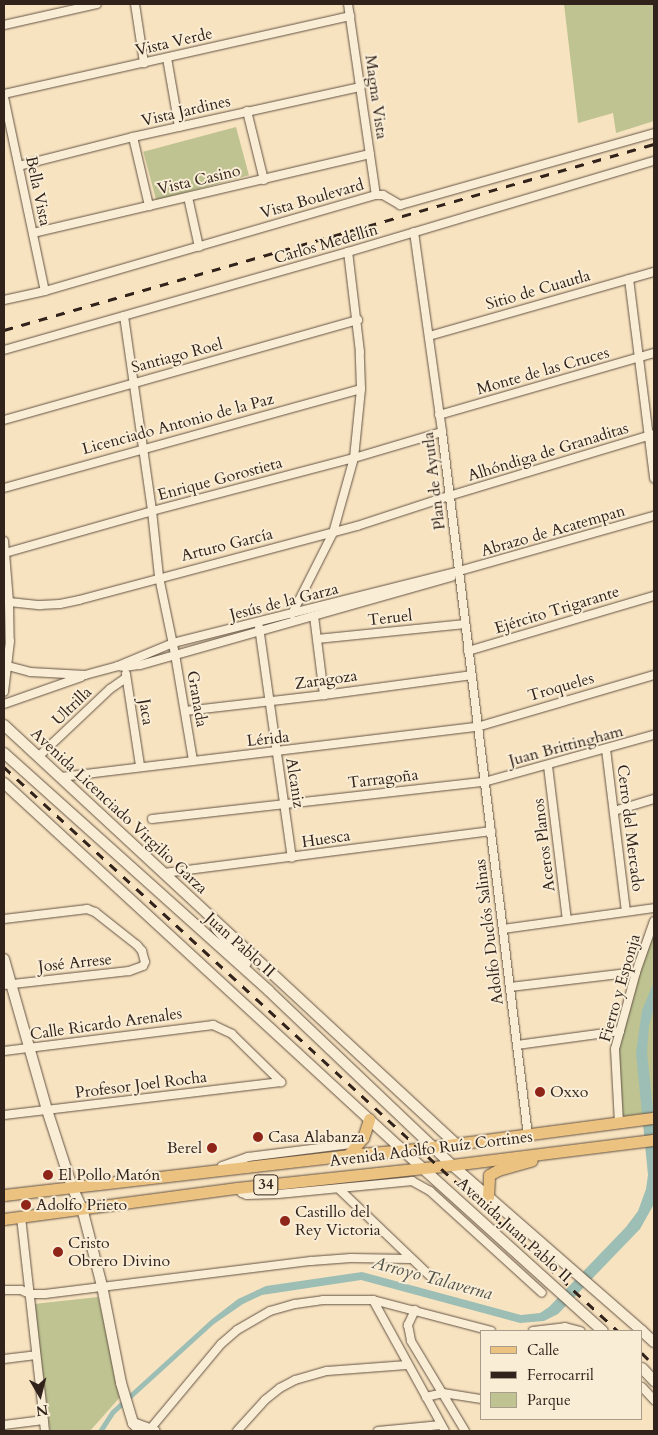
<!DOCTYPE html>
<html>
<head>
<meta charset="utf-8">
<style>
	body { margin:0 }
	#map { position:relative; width:658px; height:1435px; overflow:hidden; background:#f8e3c0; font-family:Cardo,serif }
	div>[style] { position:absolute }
	.green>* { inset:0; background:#bec391; transform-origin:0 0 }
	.water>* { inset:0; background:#9dbeb4 }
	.roads { filter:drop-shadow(0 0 1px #635344) drop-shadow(0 0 1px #635344) }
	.street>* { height:8px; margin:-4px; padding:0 4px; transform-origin:4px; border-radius:4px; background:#faedd6 }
	.secondary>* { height:10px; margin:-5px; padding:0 5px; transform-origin:5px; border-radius:5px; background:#faedd6 }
	.primary>* { height:11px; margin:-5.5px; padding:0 5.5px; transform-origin:5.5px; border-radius:5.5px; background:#ecc280 }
	.rail>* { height:2.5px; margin-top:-1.25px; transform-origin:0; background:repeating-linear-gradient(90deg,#31231b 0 9px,transparent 0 18px) }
	.dots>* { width:14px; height:14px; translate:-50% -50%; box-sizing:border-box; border:2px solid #faedd6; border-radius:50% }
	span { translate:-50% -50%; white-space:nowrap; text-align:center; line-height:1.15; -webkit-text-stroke:4px #faedd6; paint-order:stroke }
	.shield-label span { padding:1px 4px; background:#faedd6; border:1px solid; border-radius:4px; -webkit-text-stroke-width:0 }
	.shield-label { font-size:15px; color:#31231b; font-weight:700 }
	.street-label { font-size:16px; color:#31231b }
	.poi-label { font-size:16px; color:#31231b }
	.left { translate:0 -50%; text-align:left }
	.right { translate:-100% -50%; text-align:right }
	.water-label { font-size:18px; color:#515249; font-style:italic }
	.frame { position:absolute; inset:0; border:5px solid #31231b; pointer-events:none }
	.legend { position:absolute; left:480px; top:1330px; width:162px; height:90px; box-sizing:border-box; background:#faedd6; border:1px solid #aa9c8b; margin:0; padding:6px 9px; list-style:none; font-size:15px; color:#31231b }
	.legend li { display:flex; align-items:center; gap:10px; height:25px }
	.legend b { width:25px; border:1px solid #aa9c8b }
	.north { position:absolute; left:15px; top:1370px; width:50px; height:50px; -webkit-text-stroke:4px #faedd6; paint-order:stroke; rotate:172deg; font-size:14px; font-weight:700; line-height:20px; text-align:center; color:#31231b }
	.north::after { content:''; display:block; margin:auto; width:18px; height:22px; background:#31231b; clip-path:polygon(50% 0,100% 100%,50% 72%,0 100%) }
</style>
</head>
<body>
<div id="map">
	<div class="green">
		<i style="clip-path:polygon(564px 4px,654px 4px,654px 121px,616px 133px,613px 113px,578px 123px)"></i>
		<i style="left:236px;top:127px;width:50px;height:96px;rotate:75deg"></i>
		<i style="clip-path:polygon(654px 931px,654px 1112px,621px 1117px,617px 1048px,638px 973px)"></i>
		<i style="clip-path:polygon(98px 1297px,121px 1396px,90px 1431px,50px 1431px,34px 1304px)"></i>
	</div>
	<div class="water">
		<i style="clip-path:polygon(654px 982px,654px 1008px,649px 1025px,647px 1052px,654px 1119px,654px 1204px,640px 1229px,558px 1314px,544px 1321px,520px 1323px,361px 1280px,262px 1295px,243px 1304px,214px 1324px,115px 1414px,104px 1431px,98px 1431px,111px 1411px,212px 1319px,238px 1299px,266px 1286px,362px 1272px,521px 1315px,540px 1313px,549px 1307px,626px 1227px,638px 1211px,646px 1189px,648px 1175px,636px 1053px,642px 1010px)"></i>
	</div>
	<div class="roads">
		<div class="street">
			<i style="left:135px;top:4px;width:60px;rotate:81.3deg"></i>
			<i style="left:348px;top:4px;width:193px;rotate:81.7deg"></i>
			<i style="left:4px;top:25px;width:95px;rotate:-12.7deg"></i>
			<i style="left:167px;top:58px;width:70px;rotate:80.1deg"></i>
			<i style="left:4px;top:94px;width:355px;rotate:-12.7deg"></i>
			<i style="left:4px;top:97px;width:198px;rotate:78.1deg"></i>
			<i style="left:247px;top:111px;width:71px;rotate:76.2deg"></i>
			<i style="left:133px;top:137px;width:71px;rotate:76.9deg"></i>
			<i style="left:19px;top:166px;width:118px;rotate:-14.3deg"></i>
			<i style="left:133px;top:137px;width:233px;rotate:-12.4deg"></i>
			<i style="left:188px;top:197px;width:51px;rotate:77.6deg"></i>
			<i style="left:414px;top:232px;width:202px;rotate:82deg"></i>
			<i style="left:442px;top:432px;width:708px;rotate:83.03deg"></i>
			<i style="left:33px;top:233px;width:346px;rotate:-13.2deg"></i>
			<i style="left:629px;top:279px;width:201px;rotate:82.8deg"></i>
			<i style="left:4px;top:300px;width:42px;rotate:-12.4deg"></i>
			<i style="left:45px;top:291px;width:345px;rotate:-16.2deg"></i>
			<i style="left:376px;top:195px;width:7px"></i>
			<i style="left:383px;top:195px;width:20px;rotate:30deg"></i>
			<i style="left:400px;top:205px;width:264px;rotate:-15.8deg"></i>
			<i style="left:124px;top:316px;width:197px;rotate:81.8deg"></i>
			<i style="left:152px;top:511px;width:66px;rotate:83.9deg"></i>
			<i style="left:159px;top:577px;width:79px;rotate:78.3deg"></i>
			<i style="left:175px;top:654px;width:108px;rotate:80.4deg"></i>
			<i style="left:429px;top:336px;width:234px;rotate:-15.9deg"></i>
			<i style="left:4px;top:350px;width:358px;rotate:-15.9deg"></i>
			<i style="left:348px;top:252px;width:319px;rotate:-16.6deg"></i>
			<i style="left:439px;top:415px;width:224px;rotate:-16.1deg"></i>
			<i style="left:4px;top:420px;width:368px;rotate:-15.8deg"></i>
			<i style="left:4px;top:488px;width:370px;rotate:-15.5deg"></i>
			<i style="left:4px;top:541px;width:61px;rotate:85.3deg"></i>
			<i style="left:9px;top:602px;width:39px;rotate:89deg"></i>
			<i style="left:10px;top:641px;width:51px;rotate:96.7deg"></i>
			<i style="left:5px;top:553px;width:153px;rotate:-15.9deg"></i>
			<i style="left:152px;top:511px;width:209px;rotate:-14.7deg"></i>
			<i style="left:354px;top:458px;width:92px;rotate:-16.5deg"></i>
			<i style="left:9px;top:602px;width:31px;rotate:6deg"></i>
			<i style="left:40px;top:605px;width:20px;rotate:-3deg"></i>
			<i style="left:60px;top:604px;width:19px;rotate:-12deg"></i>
			<i style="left:79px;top:600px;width:288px;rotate:-14.9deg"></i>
			<i style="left:357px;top:526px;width:97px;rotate:-18.1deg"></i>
			<i style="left:449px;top:496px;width:214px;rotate:-16.8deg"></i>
			<i style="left:292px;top:614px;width:91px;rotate:-63.2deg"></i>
			<i style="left:333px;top:533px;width:78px;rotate:-74.4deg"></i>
			<i style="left:354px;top:458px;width:69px;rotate:-84.2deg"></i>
			<i style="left:361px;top:389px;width:37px;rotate:-92deg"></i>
			<i style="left:360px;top:352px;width:101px;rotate:-96.8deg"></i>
			<i style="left:314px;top:616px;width:80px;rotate:82.8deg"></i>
			<i style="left:259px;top:627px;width:233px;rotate:81.9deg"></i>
			<i style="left:317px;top:639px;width:149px;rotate:-5.8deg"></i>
			<i style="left:468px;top:651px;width:194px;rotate:-16.5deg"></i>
			<i style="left:4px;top:665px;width:27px;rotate:15deg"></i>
			<i style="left:30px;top:672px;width:55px;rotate:3.1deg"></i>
			<i style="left:85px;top:675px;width:34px;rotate:-15deg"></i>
			<i style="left:118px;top:666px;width:60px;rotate:-22.7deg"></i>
			<i style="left:173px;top:643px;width:295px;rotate:-14.1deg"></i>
			<i style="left:459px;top:571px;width:203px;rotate:-15.8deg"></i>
			<i style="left:118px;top:666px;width:7px;rotate:8deg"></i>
			<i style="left:125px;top:667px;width:15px;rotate:-8deg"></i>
			<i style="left:140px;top:665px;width:324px;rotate:-15.8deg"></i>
			<i style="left:126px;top:674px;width:93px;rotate:81.3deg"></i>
			<i style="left:4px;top:704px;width:82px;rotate:-19.3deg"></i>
			<i style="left:185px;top:711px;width:140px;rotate:-6.6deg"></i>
			<i style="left:324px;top:695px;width:148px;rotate:-7.7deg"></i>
			<i style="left:606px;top:749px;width:163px;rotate:83deg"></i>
			<i style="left:38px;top:757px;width:99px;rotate:-43.4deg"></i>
			<i style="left:110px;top:689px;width:19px;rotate:-35deg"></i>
			<i style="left:548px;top:766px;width:155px;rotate:83deg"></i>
			<i style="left:61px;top:777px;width:419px;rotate:-6.9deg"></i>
			<i style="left:477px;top:727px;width:184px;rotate:-16.4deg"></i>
			<i style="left:614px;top:811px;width:42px;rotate:-16.7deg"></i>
			<i style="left:152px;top:819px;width:334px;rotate:-6.4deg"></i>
			<i style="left:484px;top:782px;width:176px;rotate:-15.5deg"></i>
			<i style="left:164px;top:873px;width:330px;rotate:-7.3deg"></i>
			<i style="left:4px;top:919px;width:84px;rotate:-6.9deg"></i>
			<i style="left:87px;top:909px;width:9px;rotate:21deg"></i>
			<i style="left:95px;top:912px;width:53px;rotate:38.2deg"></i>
			<i style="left:137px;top:945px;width:8px;rotate:50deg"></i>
			<i style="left:142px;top:951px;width:11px;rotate:75deg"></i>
			<i style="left:145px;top:962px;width:4px;rotate:117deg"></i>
			<i style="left:143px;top:966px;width:15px;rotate:160deg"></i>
			<i style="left:129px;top:971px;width:126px;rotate:173.6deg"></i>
			<i style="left:503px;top:929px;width:152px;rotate:-7.9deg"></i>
			<i style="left:510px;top:987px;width:127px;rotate:-6.8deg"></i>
			<i style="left:517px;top:1045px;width:104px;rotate:-7.7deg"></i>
			<i style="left:4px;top:1051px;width:211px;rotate:-7.1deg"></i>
			<i style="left:213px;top:1025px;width:21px;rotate:25deg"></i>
			<i style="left:232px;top:1034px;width:69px;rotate:44.4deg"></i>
			<i style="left:4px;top:1115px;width:279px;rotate:-6.8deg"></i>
			<i style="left:619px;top:1123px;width:74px;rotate:-93.1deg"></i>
			<i style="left:615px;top:1049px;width:80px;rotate:-74.7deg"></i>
			<i style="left:636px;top:972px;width:54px;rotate:-70.6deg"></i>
			<i style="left:222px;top:1166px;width:28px;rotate:-19deg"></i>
			<i style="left:248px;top:1157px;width:104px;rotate:-7.2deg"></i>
			<i style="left:351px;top:1144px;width:7px;rotate:16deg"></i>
			<i style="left:237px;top:1188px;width:7px;rotate:45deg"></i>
			<i style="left:242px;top:1193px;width:5px;rotate:22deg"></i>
			<i style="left:247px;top:1195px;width:31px;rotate:-2deg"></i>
			<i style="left:278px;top:1194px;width:135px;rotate:-5.5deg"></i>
			<i style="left:412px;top:1181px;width:21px;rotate:29deg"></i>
			<i style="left:430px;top:1191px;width:151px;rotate:42.3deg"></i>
			<i style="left:339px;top:1189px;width:127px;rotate:43.7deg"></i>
			<i style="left:21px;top:1217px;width:215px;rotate:83.6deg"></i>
			<i style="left:4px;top:1290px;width:17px"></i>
			<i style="left:21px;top:1290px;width:10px;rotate:24deg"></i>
			<i style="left:30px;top:1294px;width:15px"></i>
			<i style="left:45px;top:1294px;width:268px;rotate:-7.1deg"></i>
			<i style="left:311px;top:1261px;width:40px;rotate:-4.3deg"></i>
			<i style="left:351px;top:1258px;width:59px;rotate:1deg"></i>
			<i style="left:373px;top:1300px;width:149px;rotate:61.2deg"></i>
			<i style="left:415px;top:1310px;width:17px;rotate:115deg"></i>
			<i style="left:408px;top:1325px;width:16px;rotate:79deg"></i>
			<i style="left:411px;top:1341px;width:105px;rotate:59deg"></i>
			<i style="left:533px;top:1331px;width:32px;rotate:-7deg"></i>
			<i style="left:565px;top:1327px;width:16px;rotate:15deg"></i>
			<i style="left:4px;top:1359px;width:32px;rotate:-7deg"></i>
			<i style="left:642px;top:1387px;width:18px;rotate:47deg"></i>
			<i style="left:426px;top:1397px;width:17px;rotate:-13deg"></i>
			<i style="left:443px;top:1393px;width:39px;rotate:9deg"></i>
			<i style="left:4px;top:1425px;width:40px;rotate:-7.1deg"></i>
			<i style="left:151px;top:1428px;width:109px;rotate:-50.2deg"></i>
			<i style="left:221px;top:1344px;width:21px;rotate:-41deg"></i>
			<i style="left:237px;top:1330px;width:38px;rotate:-30deg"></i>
			<i style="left:270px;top:1311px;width:26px;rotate:-16deg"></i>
			<i style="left:295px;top:1304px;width:28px;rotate:-8deg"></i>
			<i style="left:323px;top:1300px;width:50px"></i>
			<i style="left:373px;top:1300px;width:122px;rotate:14.7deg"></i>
			<i style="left:237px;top:1431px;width:42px;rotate:-47.9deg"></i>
			<i style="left:265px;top:1400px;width:19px;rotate:-39deg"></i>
			<i style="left:280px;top:1388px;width:17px;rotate:-28deg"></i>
			<i style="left:295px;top:1380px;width:33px;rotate:-16deg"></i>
			<i style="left:327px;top:1371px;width:80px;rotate:-4.3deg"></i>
			<i style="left:378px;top:1431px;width:63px;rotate:-5.4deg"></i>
		</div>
		<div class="secondary">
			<i style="left:4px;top:725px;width:616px;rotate:42.83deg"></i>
			<i style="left:4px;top:753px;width:356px;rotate:41.9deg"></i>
			<i style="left:269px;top:991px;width:253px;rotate:43.6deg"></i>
			<i style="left:452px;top:1165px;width:252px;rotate:41.1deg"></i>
			<i style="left:4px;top:783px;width:536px;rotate:42.65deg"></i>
			<i style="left:398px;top:1146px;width:276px;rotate:42.1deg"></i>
			<i style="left:216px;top:928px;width:46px;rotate:49.4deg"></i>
			<i style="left:4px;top:959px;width:157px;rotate:74.1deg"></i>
			<i style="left:47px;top:1110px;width:81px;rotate:72deg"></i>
			<i style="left:72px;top:1187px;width:23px;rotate:65deg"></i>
			<i style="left:82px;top:1208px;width:81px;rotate:75.6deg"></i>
			<i style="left:102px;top:1286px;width:99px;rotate:78.9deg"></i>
			<i style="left:121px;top:1383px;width:42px;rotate:73.3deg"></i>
			<i style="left:133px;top:1423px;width:11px;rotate:49deg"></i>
			<i style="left:642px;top:1331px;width:16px;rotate:43deg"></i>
			<i style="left:642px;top:1368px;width:18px;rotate:47deg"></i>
			<i style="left:133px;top:1423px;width:23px;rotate:20deg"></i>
		</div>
		<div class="primary">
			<i style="left:348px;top:1155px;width:23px;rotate:-49deg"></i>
			<i style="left:363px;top:1138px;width:20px;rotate:-72deg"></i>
			<i style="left:4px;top:1195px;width:346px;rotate:-6.6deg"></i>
			<i style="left:348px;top:1155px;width:69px;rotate:-5deg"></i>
			<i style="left:417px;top:1149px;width:239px;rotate:-7.5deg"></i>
			<i style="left:488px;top:1197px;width:22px;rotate:-87deg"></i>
			<i style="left:489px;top:1175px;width:10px;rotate:-29deg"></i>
			<i style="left:498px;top:1170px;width:35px;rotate:-16deg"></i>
			<i style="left:4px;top:1219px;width:235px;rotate:-7.6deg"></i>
			<i style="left:237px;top:1188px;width:216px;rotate:-6.1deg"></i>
			<i style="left:452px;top:1165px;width:204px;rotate:-7.1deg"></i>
		</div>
	</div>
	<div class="rail">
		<i style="left:4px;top:330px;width:676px;rotate:-15.97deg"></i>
		<i style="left:4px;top:767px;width:834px;rotate:42.57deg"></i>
		<i style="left:642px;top:1353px;width:17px;rotate:45deg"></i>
	</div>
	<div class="dots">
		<i style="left:540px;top:1092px;background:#8f2418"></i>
		<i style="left:258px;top:1137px;background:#8f2418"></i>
		<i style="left:212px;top:1148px;background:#8f2418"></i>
		<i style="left:48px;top:1175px;background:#8f2418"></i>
		<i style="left:26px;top:1205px;background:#8f2418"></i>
		<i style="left:285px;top:1221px;background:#8f2418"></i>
		<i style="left:58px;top:1252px;background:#8f2418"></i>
	</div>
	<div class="shield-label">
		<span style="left:266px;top:1185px">34</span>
	</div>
	<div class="street-label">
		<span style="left:174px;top:42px;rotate:-13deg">Vista Verde</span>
		<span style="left:376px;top:97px;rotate:82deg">Magna Vista</span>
		<span style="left:186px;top:111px;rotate:-13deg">Vista Jardines</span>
		<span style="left:199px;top:180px;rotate:-13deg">Vista Casino</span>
		<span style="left:38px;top:191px;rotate:78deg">Bella Vista</span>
		<span style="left:312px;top:199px;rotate:-16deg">Vista Boulevard</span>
		<span style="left:326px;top:244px;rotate:-16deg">Carlos Medellín</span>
		<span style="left:538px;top:290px;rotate:-16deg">Sitio de Cuautla</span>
		<span style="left:177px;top:356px;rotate:-15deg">Santiago Roel</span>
		<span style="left:543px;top:371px;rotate:-16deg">Monte de las Cruces</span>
		<span style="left:178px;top:424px;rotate:-15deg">Licenciado Antonio de la Paz</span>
		<span style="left:548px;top:452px;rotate:-17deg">Alhóndiga de Granaditas</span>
		<span style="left:220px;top:479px;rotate:-15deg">Enrique Gorostieta</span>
		<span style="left:434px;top:481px;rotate:-97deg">Plan de Ayutla</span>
		<span style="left:553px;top:531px;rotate:-16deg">Abrazo de Acatempan</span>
		<span style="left:227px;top:545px;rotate:-14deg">Arturo García</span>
		<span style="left:284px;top:602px;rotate:-14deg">Jesús de la Garza</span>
		<span style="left:557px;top:610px;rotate:-17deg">Ejército Trigarante</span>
		<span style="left:390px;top:618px;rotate:-6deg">Teruel</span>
		<span style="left:326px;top:680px;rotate:-8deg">Zaragoza</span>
		<span style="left:561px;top:687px;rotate:-16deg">Troqueles</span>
		<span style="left:197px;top:699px;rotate:80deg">Granada</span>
		<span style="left:72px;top:706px;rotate:-44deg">Ultrilla</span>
		<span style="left:146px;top:712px;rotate:81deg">Jaca</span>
		<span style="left:268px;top:739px;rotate:-6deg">Lérida</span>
		<span style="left:566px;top:746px;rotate:-15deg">Juan Brittingham</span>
		<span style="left:383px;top:779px;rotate:-7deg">Tarragoña</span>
		<span style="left:295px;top:783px;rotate:81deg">Alcaniz</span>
		<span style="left:119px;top:811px;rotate:43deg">Avenida Licenciado Virgilio Garza</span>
		<span style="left:630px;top:828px;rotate:83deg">Cerro del Mercado</span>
		<span style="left:326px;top:839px;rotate:-8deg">Huesca</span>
		<span style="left:544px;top:845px;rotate:-97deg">Aceros Planos</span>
		<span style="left:489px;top:932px;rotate:-97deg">Adolfo Duclós Salinas</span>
		<span style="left:240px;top:945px;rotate:42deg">Juan Pablo II</span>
		<span style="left:75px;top:963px;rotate:-6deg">José Arrese</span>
		<span style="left:620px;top:988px;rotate:-74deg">Fierro y Esponja</span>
		<span style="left:106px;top:1024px;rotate:-8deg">Calle Ricardo Arenales</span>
		<span style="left:141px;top:1085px;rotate:-7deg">Profesor Joel Rocha</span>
		<span style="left:431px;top:1149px;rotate:-7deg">Avenida Adolfo Ruíz Cortines</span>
		<span style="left:514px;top:1230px;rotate:42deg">Avenida Juan Pablo II</span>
	</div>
	<div class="poi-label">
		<span class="left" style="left:550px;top:1092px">Oxxo</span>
		<span class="left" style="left:268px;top:1137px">Casa Alabanza</span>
		<span class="right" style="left:202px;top:1148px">Berel</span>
		<span class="left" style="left:58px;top:1175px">El Pollo Matón</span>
		<span class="left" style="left:36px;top:1205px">Adolfo Prieto</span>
		<span class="left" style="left:295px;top:1221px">Castillo del<br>Rey Victoria</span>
		<span class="left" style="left:68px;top:1252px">Cristo<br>Obrero Divino</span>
	</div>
	<div class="water-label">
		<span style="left:432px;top:1279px;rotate:15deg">Arroyo Talaverna</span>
	</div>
	<div class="frame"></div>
	<ul class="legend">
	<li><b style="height:6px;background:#ecc280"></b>Calle</li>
	<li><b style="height:6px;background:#31231b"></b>Ferrocarril</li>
	<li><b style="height:14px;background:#bec391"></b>Parque</li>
	</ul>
	<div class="north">N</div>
</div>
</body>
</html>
